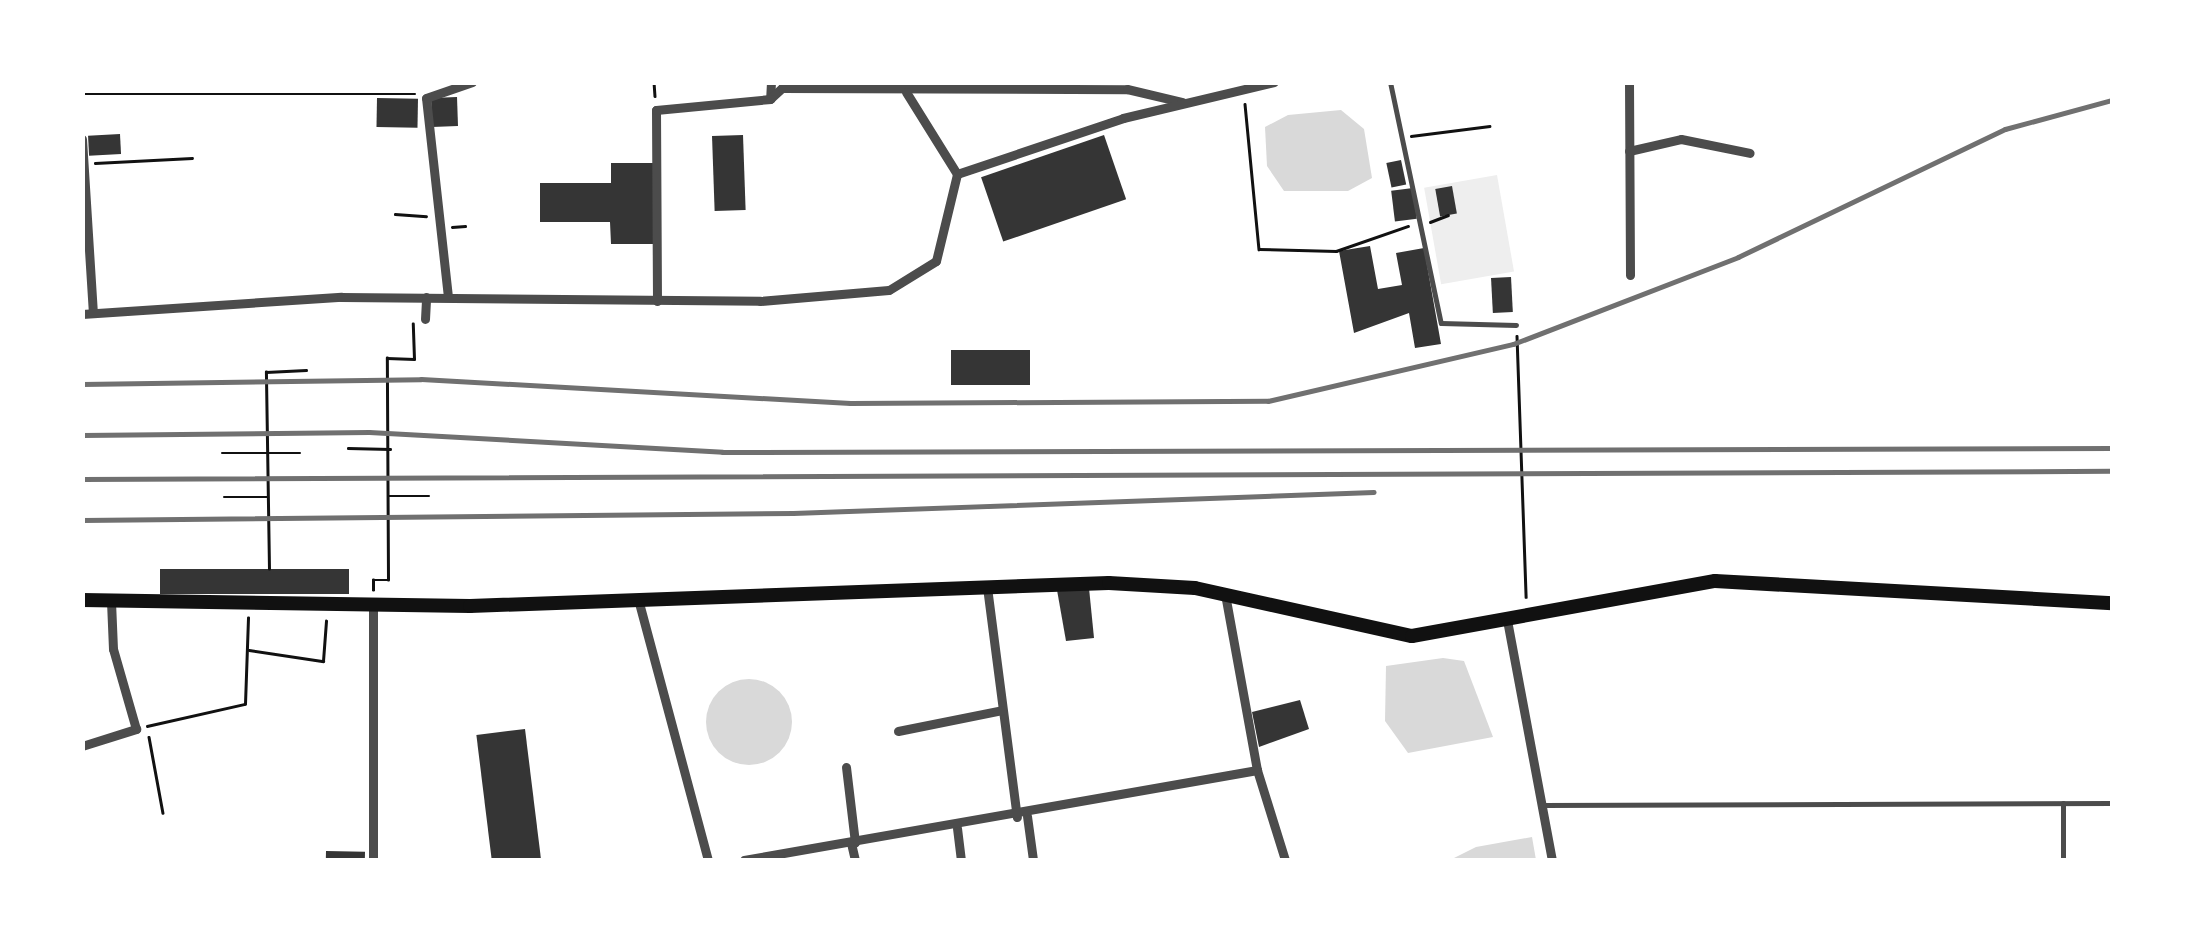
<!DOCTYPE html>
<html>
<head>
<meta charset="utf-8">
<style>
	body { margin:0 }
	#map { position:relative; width:2195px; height:943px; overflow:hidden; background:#fff; font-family:Poppins,sans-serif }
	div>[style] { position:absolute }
	.green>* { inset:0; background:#eee; transform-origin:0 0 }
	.water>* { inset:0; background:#d9d9d9 }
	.round { border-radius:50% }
	.building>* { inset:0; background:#353535; transform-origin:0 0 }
	.path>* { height:2.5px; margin:-1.25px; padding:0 1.25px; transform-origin:1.25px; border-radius:1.25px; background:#111 }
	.service>* { height:5px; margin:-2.5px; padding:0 2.5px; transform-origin:2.5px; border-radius:2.5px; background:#4c4c4c }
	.minor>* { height:9px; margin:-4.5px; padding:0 4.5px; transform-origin:4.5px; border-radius:4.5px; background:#4c4c4c }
	.primary>* { height:14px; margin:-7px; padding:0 7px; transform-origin:7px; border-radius:7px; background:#111 }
	.rail>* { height:5px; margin:-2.5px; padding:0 2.5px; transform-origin:2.5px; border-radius:2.5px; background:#707070 }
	span { translate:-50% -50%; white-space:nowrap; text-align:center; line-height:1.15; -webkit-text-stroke:10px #fff; paint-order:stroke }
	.frame { position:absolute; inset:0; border:85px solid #fff; pointer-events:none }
</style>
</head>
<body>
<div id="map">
	<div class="green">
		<i style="left:1497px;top:175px;width:98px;height:74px;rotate:80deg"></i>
	</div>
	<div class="water">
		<i style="clip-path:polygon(1341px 110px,1364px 129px,1372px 178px,1348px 191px,1284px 191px,1267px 166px,1265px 127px,1288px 115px)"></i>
		<i style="clip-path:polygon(1443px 658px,1464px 661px,1493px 737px,1408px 753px,1385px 721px,1386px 666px)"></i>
		<i class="round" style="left:706px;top:679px;width:86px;height:86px"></i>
		<i style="clip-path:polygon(1532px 837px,1536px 860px,1450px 860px,1476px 847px)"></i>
	</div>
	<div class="building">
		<i style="left:457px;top:97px;width:29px;height:26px;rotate:88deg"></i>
		<i style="left:377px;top:98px;width:41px;height:29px;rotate:1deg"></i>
		<i style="left:120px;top:134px;width:20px;height:32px;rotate:87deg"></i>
		<i style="left:743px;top:135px;width:75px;height:31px;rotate:88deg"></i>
		<i style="left:1104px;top:135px;width:68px;height:130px;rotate:71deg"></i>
		<i style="left:1401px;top:160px;width:25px;height:15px;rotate:78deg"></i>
		<i style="clip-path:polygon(611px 163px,656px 163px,656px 244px,611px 244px,610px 222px,540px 222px,540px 183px,611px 183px)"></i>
		<i style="left:1452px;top:186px;width:28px;height:17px;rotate:80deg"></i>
		<i style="left:1413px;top:188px;width:31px;height:22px;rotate:83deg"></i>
		<i style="clip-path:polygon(1370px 246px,1378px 289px,1402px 285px,1396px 253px,1424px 248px,1441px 344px,1415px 348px,1409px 313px,1354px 333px,1339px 251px)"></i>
		<i style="left:1511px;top:277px;width:35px;height:20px;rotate:87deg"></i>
		<i style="left:951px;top:350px;width:79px;height:35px"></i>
		<i style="left:160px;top:569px;width:189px;height:25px"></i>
		<i style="clip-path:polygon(1089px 588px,1094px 638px,1066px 641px,1057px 590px)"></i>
		<i style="clip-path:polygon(1300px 700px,1309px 729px,1259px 747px,1252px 712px)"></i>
		<i style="left:525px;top:729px;width:132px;height:49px;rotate:83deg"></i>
		<i style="left:326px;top:851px;width:39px;height:9px;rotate:1deg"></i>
	</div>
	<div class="path">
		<i style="left:654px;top:82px;width:14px;rotate:86deg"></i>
		<i style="left:82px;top:94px;width:333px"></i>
		<i style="left:1245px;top:104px;width:146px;rotate:84.5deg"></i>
		<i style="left:1259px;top:249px;width:77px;rotate:1.5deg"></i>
		<i style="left:1336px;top:251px;width:76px;rotate:-19.1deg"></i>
		<i style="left:1411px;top:136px;width:79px;rotate:-7.3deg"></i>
		<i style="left:95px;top:163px;width:97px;rotate:-3deg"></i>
		<i style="left:395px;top:214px;width:31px;rotate:4deg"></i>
		<i style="left:1430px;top:222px;width:19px;rotate:-21deg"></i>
		<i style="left:452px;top:227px;width:13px;rotate:-4deg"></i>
		<i style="left:1517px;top:336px;width:261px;rotate:88deg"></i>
		<i style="left:348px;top:448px;width:42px;rotate:1.4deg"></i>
		<i style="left:222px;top:453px;width:78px"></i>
		<i style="left:389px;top:496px;width:40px"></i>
		<i style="left:224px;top:497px;width:43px"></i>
		<i style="left:269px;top:569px;width:197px;rotate:-90.9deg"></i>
		<i style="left:266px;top:372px;width:40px;rotate:-2.9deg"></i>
		<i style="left:373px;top:590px;width:10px;rotate:-90deg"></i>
		<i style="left:373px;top:580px;width:15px"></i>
		<i style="left:388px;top:580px;width:222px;rotate:-90.3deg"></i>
		<i style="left:387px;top:358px;width:27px;rotate:2deg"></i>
		<i style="left:414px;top:359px;width:35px;rotate:-92deg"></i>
		<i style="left:249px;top:650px;width:75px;rotate:8.5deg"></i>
		<i style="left:323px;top:661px;width:40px;rotate:-85.7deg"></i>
		<i style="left:147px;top:726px;width:100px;rotate:-12.7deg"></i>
		<i style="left:245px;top:704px;width:86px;rotate:-88deg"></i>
		<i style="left:149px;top:737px;width:77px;rotate:79.6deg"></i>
	</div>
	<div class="service">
		<i style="left:1390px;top:82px;width:246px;rotate:78.1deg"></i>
		<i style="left:1441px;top:323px;width:75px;rotate:1.5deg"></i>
		<i style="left:2063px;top:803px;width:57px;rotate:90deg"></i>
		<i style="left:1543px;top:805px;width:569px;rotate:-0.2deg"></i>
	</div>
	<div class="minor">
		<i style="left:771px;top:82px;width:17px;rotate:93deg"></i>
		<i style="left:770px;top:99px;width:16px;rotate:-43deg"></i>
		<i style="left:782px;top:88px;width:345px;rotate:0.2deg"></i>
		<i style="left:1127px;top:89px;width:57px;rotate:13.3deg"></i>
		<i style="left:1629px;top:82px;width:193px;rotate:89.7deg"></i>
		<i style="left:906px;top:92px;width:97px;rotate:58.1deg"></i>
		<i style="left:82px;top:139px;width:173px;rotate:86.4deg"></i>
		<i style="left:1629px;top:151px;width:53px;rotate:-13deg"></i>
		<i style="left:1681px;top:139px;width:70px;rotate:11.5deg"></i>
		<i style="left:448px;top:297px;width:200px;rotate:-96.3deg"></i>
		<i style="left:426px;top:98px;width:49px;rotate:-19.2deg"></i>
		<i style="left:657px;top:301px;width:191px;rotate:-90.3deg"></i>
		<i style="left:656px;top:110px;width:115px;rotate:-5.5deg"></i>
		<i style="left:82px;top:314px;width:260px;rotate:-3.8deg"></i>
		<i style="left:341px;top:297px;width:419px;rotate:0.5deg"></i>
		<i style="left:760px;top:301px;width:129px;rotate:-4.9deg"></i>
		<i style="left:889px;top:290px;width:55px;rotate:-31.7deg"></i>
		<i style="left:936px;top:261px;width:89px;rotate:-76.4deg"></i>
		<i style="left:957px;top:174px;width:175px;rotate:-18.6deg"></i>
		<i style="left:1123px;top:118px;width:155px;rotate:-13.4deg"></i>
		<i style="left:425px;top:319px;width:22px;rotate:-87deg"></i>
		<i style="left:987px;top:587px;width:232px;rotate:82.6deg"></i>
		<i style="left:1225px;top:594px;width:179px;rotate:79.7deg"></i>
		<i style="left:1257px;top:770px;width:94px;rotate:72.7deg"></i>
		<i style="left:638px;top:599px;width:270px;rotate:75deg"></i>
		<i style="left:373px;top:606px;width:254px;rotate:90deg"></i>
		<i style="left:1507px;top:620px;width:244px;rotate:79.4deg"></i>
		<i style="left:898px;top:731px;width:106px;rotate:-11.4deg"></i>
		<i style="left:82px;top:746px;width:57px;rotate:-17.5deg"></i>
		<i style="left:136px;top:729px;width:83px;rotate:-106deg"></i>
		<i style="left:113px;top:649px;width:47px;rotate:-92.4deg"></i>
		<i style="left:846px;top:767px;width:76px;rotate:83.2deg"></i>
		<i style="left:1027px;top:816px;width:44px;rotate:82.2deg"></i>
		<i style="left:957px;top:828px;width:32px;rotate:83deg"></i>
		<i style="left:851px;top:843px;width:17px;rotate:77deg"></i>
		<i style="left:744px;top:860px;width:521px;rotate:-9.95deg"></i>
	</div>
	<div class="primary">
		<i style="left:82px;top:600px;width:388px;rotate:0.9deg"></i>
		<i style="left:470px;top:606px;width:639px;rotate:-2.06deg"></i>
		<i style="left:1109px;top:583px;width:86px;rotate:3.3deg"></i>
		<i style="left:1195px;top:588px;width:222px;rotate:12.5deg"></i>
		<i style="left:1412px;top:636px;width:308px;rotate:-10.3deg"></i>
		<i style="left:1715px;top:581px;width:398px;rotate:3.2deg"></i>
	</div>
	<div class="rail">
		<i style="left:82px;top:384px;width:339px;rotate:-0.8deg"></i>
		<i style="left:421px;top:379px;width:430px;rotate:3.2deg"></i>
		<i style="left:850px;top:403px;width:418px;rotate:-0.3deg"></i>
		<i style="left:1268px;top:401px;width:252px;rotate:-13.1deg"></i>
		<i style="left:1513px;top:344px;width:241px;rotate:-21.1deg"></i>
		<i style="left:1738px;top:257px;width:296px;rotate:-25.6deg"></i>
		<i style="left:2005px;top:129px;width:111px;rotate:-15.2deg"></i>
		<i style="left:82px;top:435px;width:287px;rotate:-0.6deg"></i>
		<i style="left:369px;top:432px;width:354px;rotate:3.2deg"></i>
		<i style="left:722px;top:452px;width:1390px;rotate:-0.16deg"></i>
		<i style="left:82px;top:479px;width:2030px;rotate:-0.23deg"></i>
		<i style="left:82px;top:520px;width:711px;rotate:-0.56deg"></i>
		<i style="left:793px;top:513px;width:581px;rotate:-2.07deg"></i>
	</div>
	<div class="frame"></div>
</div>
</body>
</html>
